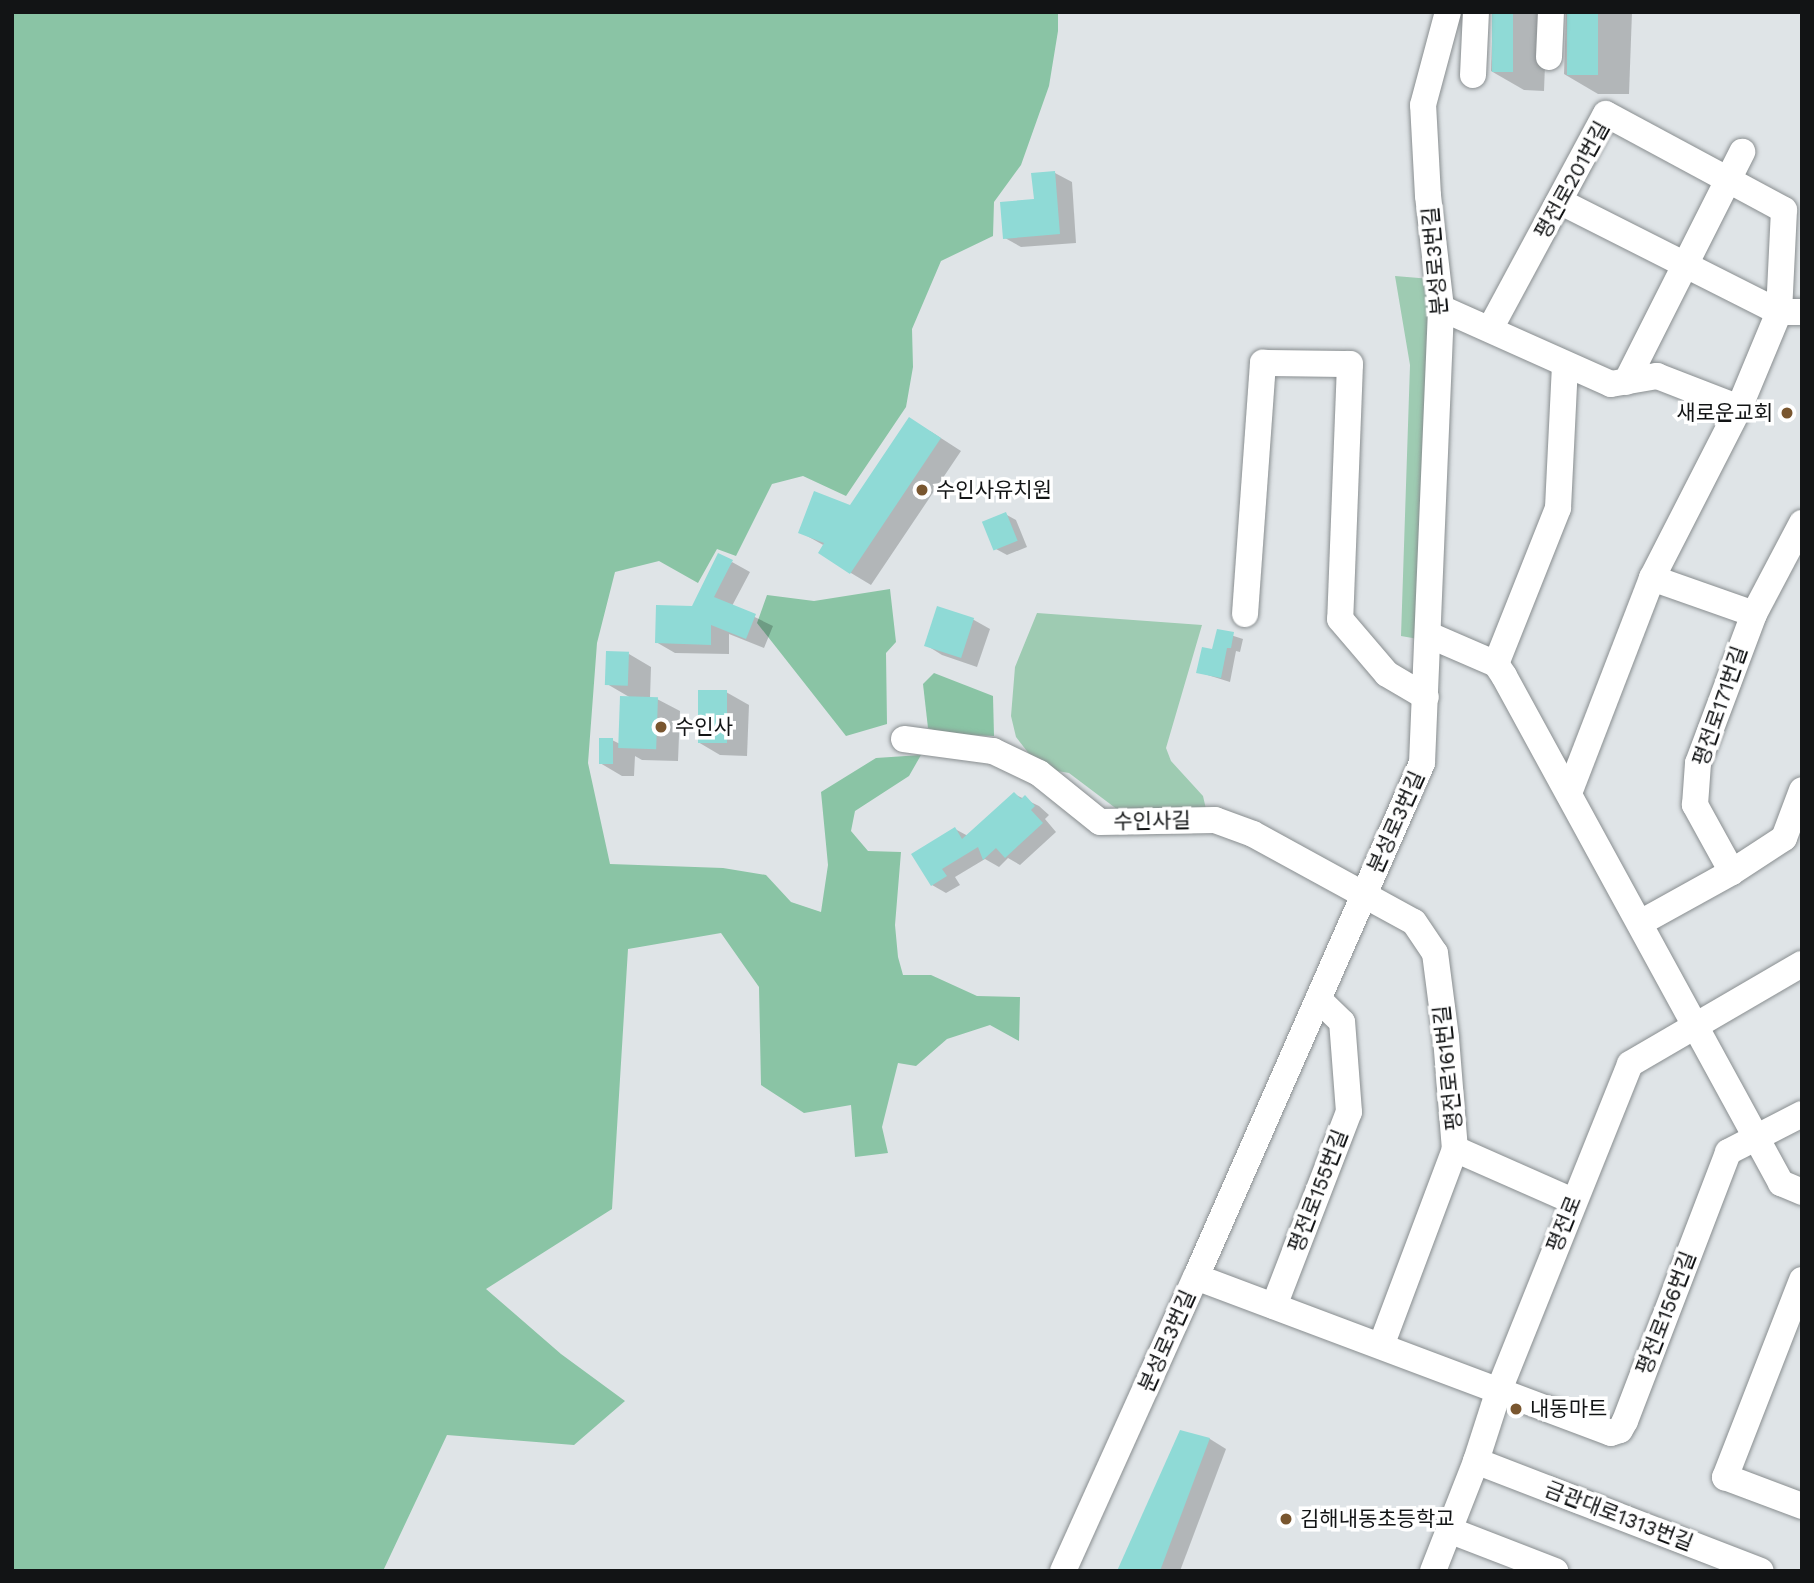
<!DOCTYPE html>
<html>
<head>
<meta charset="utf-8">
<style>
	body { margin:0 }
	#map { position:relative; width:1814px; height:1583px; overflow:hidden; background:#dfe4e7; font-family:"Work Sans","Noto Sans KR",sans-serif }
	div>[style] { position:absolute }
	.green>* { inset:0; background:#9ecbb2 }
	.forest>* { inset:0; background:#8ac4a5 }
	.shadow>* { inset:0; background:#0003 }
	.building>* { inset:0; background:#8fdad6; transform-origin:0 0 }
	.roads { filter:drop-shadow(0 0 2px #898e90) drop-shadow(0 0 2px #898e90) }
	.minor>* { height:26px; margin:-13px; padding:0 13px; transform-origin:13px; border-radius:13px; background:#fff }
	.dots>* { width:19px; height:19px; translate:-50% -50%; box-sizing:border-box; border:4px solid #fff; border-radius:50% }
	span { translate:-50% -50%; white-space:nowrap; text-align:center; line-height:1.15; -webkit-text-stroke:7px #fff; paint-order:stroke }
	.street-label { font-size:21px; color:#121415 }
	.poi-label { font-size:21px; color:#121415 }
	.right { translate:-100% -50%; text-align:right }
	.left { translate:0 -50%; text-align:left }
	.frame { position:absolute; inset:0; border:14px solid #121415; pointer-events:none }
</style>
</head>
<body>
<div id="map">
	<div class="green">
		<i style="clip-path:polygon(1395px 276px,1431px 279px,1418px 639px,1401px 636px,1410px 365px)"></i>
		<i style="clip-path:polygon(1037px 613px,1202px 625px,1166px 748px,1171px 761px,1203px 796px,1206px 809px,1130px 819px,1069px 773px,1040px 768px,1016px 737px,1011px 716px,1015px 667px)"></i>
	</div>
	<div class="forest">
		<i style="clip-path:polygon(12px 12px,1058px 12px,1058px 31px,1049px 86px,1021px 165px,994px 202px,993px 236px,941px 261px,912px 329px,913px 367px,906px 407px,846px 496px,803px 476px,772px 484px,736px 556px,717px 549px,698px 583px,659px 561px,615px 572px,597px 643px,588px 763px,610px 864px,723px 868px,766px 875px,791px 902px,821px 912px,828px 865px,821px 792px,876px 758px,921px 755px,909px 776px,855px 811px,851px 831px,868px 851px,901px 852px,895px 925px,898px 957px,903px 975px,931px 975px,977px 996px,1020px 997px,1019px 1041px,990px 1025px,947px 1039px,916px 1066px,898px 1063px,882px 1127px,888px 1153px,855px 1157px,851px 1105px,804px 1113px,761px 1085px,759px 987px,721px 933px,628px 949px,612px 1209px,486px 1289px,561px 1354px,625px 1401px,574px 1445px,447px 1435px,383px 1571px,12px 1571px)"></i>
		<i style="clip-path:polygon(890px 589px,896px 642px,886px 653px,887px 724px,846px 736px,757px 623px,767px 595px,814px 601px)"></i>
		<i style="clip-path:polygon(934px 673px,993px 696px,994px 736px,942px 734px,928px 728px,923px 684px)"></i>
	</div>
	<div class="shadow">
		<i style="clip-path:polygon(1493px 12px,1547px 12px,1544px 91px,1524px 90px,1491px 71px)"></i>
		<i style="clip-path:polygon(1566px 12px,1632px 12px,1629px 94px,1598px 94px,1564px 74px)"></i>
		<i style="clip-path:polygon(1681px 12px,1713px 12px,1713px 14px)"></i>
		<i style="clip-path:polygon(1055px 173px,1072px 182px,1076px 243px,1021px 247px,1005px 238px)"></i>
		<i style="clip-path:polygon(930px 431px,961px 451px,871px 585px,851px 573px,825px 546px,800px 532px,850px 508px)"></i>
		<i style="clip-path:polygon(1005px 514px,1016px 520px,1027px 547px,1007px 555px,996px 549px)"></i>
		<i style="clip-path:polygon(732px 562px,750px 572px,732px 606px,773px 626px,764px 648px,729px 634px,729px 654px,675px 653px,656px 642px,693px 608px)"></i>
		<i style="clip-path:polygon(938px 608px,974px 620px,990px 629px,977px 667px,942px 655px,926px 645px)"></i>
		<i style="clip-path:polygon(1218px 631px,1243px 639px,1240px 652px,1236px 651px,1230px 682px,1198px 672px,1214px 651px)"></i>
		<i style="clip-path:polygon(629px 654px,651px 667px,650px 698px,657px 699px,680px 711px,678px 761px,642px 760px,635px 756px,634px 776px,622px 776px,600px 763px,612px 740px,620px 744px,631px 698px,607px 684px)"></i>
		<i style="clip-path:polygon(726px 692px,749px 705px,747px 756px,720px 755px,698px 742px)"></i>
		<i style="clip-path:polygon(1014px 794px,1039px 806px,1049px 815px,1045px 819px,1056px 832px,1020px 865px,1008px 858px,999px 867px,985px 859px,955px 877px,960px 885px,946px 893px,932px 885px,955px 829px,968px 836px)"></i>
		<i style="clip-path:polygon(1180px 1432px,1210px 1439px,1226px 1449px,1180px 1571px,1119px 1571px)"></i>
	</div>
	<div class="building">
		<i style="left:1492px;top:12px;width:21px;height:60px"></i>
		<i style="left:1567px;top:12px;width:31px;height:63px"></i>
		<i style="clip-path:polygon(1055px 171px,1060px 234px,1003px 239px,1000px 202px,1034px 199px,1031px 173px)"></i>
		<i style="clip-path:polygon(909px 417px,941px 438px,850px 574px,818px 553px,824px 543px,798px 533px,814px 491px,850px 505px)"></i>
		<i style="left:1006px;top:512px;width:31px;height:26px;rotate:68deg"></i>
		<i style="clip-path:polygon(718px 553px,733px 560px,714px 597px,756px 614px,746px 639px,711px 625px,711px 645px,655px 643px,656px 605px,692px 606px)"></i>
		<i style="left:937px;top:606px;width:39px;height:42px;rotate:18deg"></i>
		<i style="clip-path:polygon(1217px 629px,1234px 632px,1231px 648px,1227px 648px,1221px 678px,1196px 673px,1202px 647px,1212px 649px)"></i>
		<i style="left:606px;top:651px;width:23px;height:34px;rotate:2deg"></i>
		<i style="left:698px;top:690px;width:29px;height:53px"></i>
		<i style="left:620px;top:696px;width:38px;height:52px;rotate:2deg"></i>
		<i style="left:599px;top:738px;width:14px;height:26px"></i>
		<i style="clip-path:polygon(1014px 792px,1021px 799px,1025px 795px,1035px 806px,1031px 810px,1043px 823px,1005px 858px,996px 848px,983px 860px,978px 847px,942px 869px,947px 876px,931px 886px,911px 854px,955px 827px,962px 839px)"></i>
		<i style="clip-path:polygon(1180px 1430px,1210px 1438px,1160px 1571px,1117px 1571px)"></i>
	</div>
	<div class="roads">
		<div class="minor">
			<i style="left:1549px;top:57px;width:45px;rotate:-87.5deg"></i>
			<i style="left:1473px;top:75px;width:63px;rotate:-87.3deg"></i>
			<i style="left:1561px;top:202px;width:244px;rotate:26.8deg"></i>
			<i style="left:1779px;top:312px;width:23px"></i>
			<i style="left:1441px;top:308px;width:186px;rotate:24.1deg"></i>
			<i style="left:1611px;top:384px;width:47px;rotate:-9.9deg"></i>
			<i style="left:1657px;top:376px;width:88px;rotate:21.3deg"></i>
			<i style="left:1490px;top:329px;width:244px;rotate:-61.7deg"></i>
			<i style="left:1606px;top:114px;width:202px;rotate:28.3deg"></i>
			<i style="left:1784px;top:210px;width:102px;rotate:92.8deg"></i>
			<i style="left:1779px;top:312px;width:104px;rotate:112.6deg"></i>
			<i style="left:1739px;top:408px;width:191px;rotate:117.1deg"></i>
			<i style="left:1652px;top:578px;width:230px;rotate:111.1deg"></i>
			<i style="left:1626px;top:382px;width:258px;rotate:-63.2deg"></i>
			<i style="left:1652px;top:578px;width:108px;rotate:19.4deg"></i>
			<i style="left:1245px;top:614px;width:252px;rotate:-85.9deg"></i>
			<i style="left:1263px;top:363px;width:87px;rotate:0.7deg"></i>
			<i style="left:1350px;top:364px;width:255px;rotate:92.2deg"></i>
			<i style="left:1340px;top:619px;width:72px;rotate:49.5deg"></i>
			<i style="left:1387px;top:674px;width:45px;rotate:30.5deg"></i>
			<i style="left:1429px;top:635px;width:73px;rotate:23.4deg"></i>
			<i style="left:1496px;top:664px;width:14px;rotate:56deg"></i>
			<i style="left:1504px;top:676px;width:578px;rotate:61.35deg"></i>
			<i style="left:1781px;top:1183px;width:23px;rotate:23deg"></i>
			<i style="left:1496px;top:664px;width:168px;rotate:-68.3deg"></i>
			<i style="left:1558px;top:508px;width:143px;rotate:-87.2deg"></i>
			<i style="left:904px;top:739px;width:90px;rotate:7.7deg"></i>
			<i style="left:993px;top:751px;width:51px;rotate:25.6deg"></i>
			<i style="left:1039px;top:773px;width:78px;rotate:38.8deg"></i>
			<i style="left:1100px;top:822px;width:115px;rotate:-1deg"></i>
			<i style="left:1215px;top:820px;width:40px;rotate:20.2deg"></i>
			<i style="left:1253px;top:834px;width:183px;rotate:28.7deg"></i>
			<i style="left:1414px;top:922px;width:37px;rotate:56deg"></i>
			<i style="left:1435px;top:953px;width:86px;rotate:82.6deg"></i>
			<i style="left:1446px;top:1038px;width:111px;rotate:85.4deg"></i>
			<i style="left:1455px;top:1149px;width:210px;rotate:110.6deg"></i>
			<i style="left:1732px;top:872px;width:77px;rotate:-118.9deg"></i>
			<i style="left:1695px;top:805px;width:42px;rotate:-85.9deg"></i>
			<i style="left:1698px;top:763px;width:159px;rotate:-69.4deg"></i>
			<i style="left:1754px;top:614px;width:103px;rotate:-62.2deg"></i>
			<i style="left:1640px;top:923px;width:105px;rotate:-29deg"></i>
			<i style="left:1732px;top:872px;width:62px;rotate:-33.2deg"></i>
			<i style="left:1784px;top:838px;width:51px;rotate:-69.4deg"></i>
			<i style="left:1455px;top:1149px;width:129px;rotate:23.8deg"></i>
			<i style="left:1196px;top:1277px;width:443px;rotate:20.6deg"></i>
			<i style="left:1611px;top:1433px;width:9px;rotate:-18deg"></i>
			<i style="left:1620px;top:1430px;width:10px;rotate:-61deg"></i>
			<i style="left:1625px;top:1421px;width:288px;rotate:-69deg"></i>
			<i style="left:1728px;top:1152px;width:83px;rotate:-27.2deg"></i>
			<i style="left:1802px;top:1280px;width:212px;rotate:111.3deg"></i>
			<i style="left:1725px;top:1477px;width:82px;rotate:20.6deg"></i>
			<i style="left:1274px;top:1306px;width:208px;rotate:-68.9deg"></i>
			<i style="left:1349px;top:1112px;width:90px;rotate:-94.4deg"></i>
			<i style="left:1342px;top:1022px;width:33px;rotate:-136deg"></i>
			<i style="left:1476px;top:1461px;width:305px;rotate:21.1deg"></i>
			<i style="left:1449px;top:1530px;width:114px;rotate:21.1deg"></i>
			<i style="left:1063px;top:1571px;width:323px;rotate:-65.7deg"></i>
			<i style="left:1196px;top:1277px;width:561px;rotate:-66.27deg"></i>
			<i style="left:1422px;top:763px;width:455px;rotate:-87.6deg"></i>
			<i style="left:1441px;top:308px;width:113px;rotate:-96.6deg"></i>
			<i style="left:1428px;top:196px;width:91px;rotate:-93.1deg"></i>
			<i style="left:1423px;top:105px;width:96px;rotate:-75deg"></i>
			<i style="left:1433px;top:1571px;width:118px;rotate:-68.6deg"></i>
			<i style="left:1476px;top:1461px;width:75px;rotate:-72.1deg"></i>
			<i style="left:1499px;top:1390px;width:351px;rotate:-68.1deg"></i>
			<i style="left:1630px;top:1064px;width:199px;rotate:-30.2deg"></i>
		</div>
	</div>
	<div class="dots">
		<i style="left:1787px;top:413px;background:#79562f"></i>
		<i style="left:922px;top:490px;background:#79562f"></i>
		<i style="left:661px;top:727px;background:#79562f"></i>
		<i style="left:1516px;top:1409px;background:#79562f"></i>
		<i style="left:1286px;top:1519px;background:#79562f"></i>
	</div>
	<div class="street-label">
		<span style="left:1572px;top:180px;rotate:-61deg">평전로201번길</span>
		<span style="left:1435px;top:261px;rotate:-95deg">분성로3번길</span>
		<span style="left:1720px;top:706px;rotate:-71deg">평전로171번길</span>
		<span style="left:1152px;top:821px;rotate:-1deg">수인사길</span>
		<span style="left:1396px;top:822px;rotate:-66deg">분성로3번길</span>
		<span style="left:1448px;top:1068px;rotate:-96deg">평전로161번길</span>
		<span style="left:1318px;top:1191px;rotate:-69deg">평전로155번길</span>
		<span style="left:1564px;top:1224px;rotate:-68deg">평전로</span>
		<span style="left:1666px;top:1313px;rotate:-69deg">평전로156번길</span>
		<span style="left:1167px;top:1341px;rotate:-66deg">분성로3번길</span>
		<span style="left:1619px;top:1516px;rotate:21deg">금관대로1313번길</span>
	</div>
	<div class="poi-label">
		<span class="right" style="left:1773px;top:413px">새로운교회</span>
		<span class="left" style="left:936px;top:490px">수인사유치원</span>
		<span class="left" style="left:675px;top:727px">수인사</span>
		<span class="left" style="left:1530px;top:1409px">내동마트</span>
		<span class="left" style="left:1300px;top:1519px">김해내동초등학교</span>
	</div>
	<div class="frame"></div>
</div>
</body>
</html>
